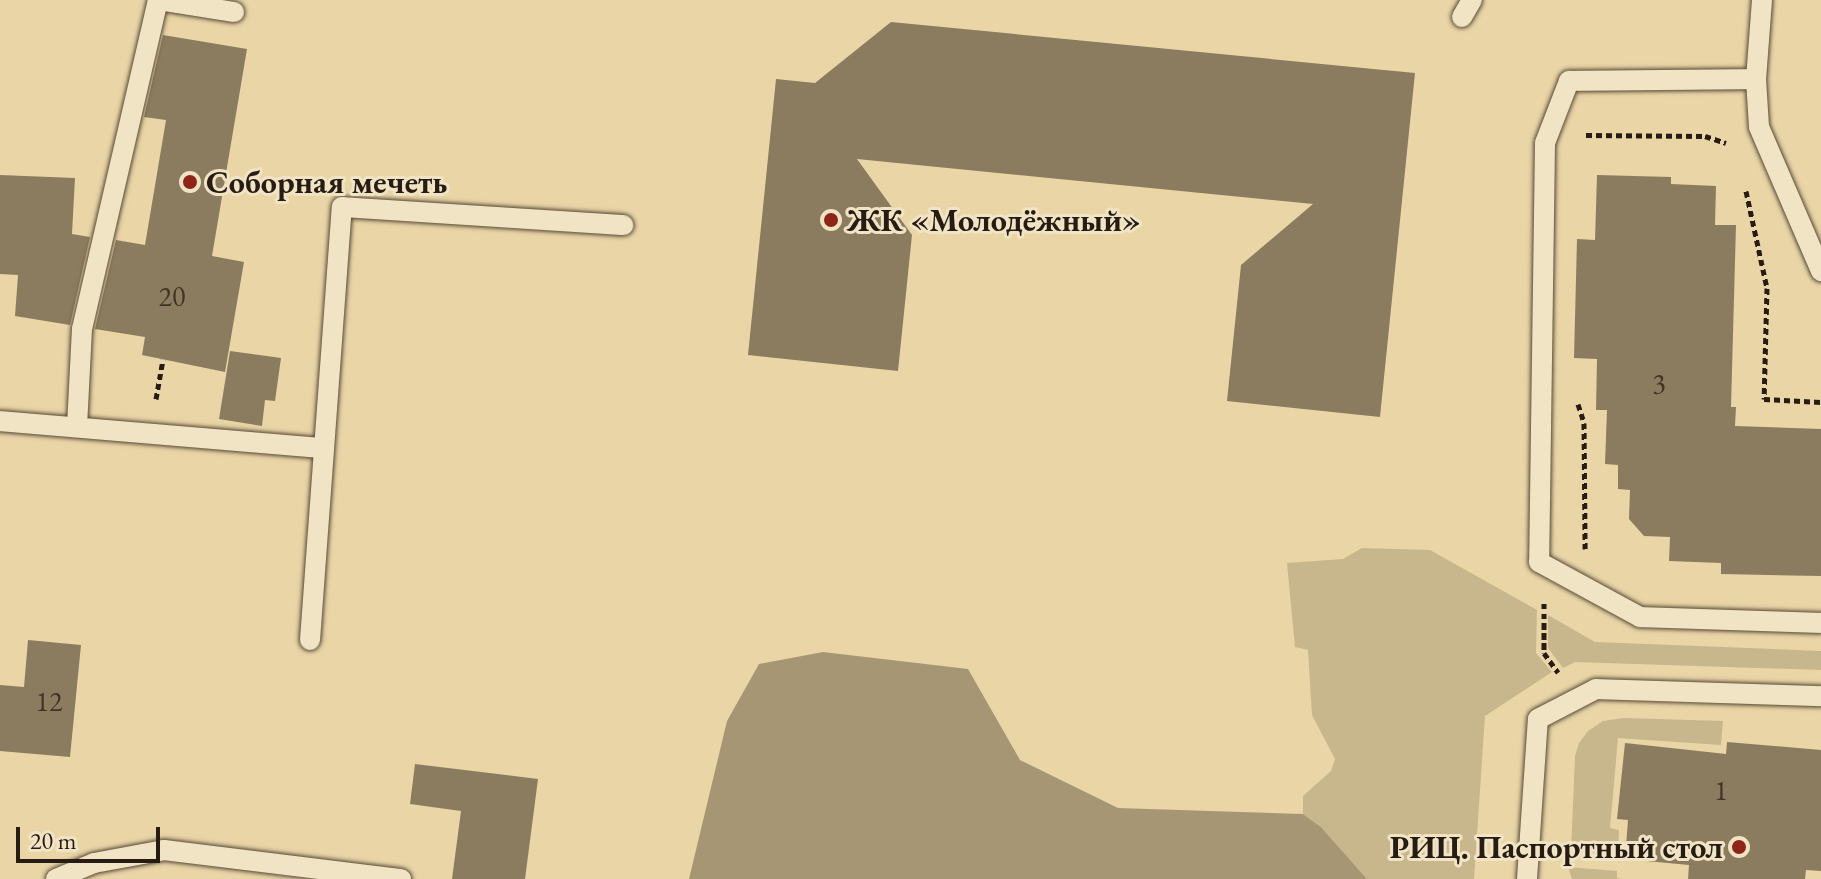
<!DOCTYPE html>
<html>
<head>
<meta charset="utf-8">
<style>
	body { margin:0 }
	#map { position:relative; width:1821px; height:879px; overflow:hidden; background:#e9d5a6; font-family:"EB Garamond",serif }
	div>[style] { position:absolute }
	.green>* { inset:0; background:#c8b68d }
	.water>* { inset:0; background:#a79674 }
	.building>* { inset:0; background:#8c7c5f }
	.path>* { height:5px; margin-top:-2.5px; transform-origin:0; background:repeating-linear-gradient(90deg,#271c13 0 6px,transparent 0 10px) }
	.roads { filter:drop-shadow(0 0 2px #584a38) drop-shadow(0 0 2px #584a38) }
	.lane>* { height:20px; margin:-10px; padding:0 10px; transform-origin:10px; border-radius:10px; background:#f1e4c5 }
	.dots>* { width:22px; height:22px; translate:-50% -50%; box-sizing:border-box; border:4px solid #f1e4c5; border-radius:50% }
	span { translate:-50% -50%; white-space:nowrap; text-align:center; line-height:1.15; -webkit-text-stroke:6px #f1e4c5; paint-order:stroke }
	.number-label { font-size:28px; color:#403426 }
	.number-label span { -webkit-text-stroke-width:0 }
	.poi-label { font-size:32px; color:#271c13; font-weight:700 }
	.left { translate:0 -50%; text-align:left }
	.right { translate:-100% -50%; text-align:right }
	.scale { position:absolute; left:16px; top:827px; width:144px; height:36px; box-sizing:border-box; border:4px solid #271c13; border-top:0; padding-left:10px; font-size:24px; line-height:28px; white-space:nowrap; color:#271c13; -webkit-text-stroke:6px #f1e4c5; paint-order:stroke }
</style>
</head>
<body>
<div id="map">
	<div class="green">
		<i style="clip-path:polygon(1362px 548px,1430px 550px,1537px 610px,1536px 653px,1552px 672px,1485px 716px,1474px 879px,1367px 879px,1321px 827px,1303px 814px,1303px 796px,1331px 771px,1335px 759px,1312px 715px,1308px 650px,1295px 647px,1287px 563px,1343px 559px)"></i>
		<i style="clip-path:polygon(1548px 615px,1595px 642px,1821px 651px,1821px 670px,1575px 662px,1563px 668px,1548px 648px)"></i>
		<i style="clip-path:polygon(1624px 718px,1723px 721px,1721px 745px,1618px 738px,1610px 828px,1619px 830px,1618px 855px,1571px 851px,1575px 756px,1579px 743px,1588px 731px,1603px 721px)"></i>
		<i style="clip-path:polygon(1568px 867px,1617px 871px,1617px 878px,1622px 879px,1572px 879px)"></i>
	</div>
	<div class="water">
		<i style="clip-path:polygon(823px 652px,968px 669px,1020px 760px,1118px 808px,1303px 814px,1321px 827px,1367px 879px,689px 879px,727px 721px,759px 664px)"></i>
	</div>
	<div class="building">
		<i style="clip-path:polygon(891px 22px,1415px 73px,1380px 417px,1227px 401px,1241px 265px,1313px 204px,857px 159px,912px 235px,898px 371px,748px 355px,776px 79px,815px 83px)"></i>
		<i style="clip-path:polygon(163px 35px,247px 49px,212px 256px,244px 262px,225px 372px,142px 355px,145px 337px,95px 329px,116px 240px,145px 245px,166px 120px,144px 117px)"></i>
		<i style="clip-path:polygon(0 175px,75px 178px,72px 234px,90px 237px,70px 325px,15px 316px,18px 275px,0 274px)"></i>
		<i style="clip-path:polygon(1597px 175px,1671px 177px,1671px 184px,1716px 186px,1715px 225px,1736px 225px,1731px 407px,1736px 407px,1735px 426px,1821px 429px,1821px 576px,1721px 574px,1721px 563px,1669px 561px,1670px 537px,1644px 536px,1629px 519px,1630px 490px,1618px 489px,1618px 465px,1605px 464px,1607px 410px,1596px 410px,1597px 359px,1574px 358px,1577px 239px,1595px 240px)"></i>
		<i style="clip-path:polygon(230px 351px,281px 358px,275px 401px,265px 400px,262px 426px,219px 419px)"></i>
		<i style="clip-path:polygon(28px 640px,81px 645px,70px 757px,0 751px,0 685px,24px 687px)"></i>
		<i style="clip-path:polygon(1727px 742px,1821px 750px,1821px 871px,1806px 870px,1805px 879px,1688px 879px,1689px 865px,1625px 859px,1628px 820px,1617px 819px,1625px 743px,1726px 754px)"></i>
		<i style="clip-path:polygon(415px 764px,538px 779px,525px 879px,452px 879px,461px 811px,410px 804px)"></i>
	</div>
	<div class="path">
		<i style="left:1586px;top:135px;width:119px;rotate:0.5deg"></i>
		<i style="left:1705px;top:136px;width:22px;rotate:18deg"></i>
		<i style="left:1746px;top:191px;width:99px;rotate:77.8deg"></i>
		<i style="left:1767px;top:288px;width:111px;rotate:91.5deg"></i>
		<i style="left:1764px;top:399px;width:57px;rotate:3deg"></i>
		<i style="left:156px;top:399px;width:40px;rotate:-80deg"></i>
		<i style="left:1578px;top:404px;width:20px;rotate:72deg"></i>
		<i style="left:1584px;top:423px;width:126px;rotate:89.5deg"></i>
		<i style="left:1544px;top:603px;width:50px;rotate:90deg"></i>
		<i style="left:1544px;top:653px;width:24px;rotate:54deg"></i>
	</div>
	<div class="roads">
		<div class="lane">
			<i style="left:1762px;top:0;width:79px;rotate:94.3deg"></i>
			<i style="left:1756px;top:79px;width:48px;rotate:86.4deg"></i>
			<i style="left:1759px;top:127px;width:157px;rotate:66.7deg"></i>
			<i style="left:1462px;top:17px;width:20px;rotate:-60deg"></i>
			<i style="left:1756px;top:79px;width:187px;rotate:179.4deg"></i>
			<i style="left:1569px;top:81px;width:66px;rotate:111.2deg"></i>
			<i style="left:1545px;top:143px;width:419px;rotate:90.8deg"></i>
			<i style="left:1539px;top:562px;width:115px;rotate:28.6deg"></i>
			<i style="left:1640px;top:617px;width:181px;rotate:1.9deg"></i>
			<i style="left:0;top:421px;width:324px;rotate:4.8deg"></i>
			<i style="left:77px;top:427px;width:98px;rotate:-87.1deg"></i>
			<i style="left:82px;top:329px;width:338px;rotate:-77deg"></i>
			<i style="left:158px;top:0;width:77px;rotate:9deg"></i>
			<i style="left:310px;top:640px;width:434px;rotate:-85.8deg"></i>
			<i style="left:342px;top:207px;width:282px;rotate:3.7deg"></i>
			<i style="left:56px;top:879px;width:41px;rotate:-22.8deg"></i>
			<i style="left:94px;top:863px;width:71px;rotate:-10.5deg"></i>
			<i style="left:164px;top:850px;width:239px;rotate:7deg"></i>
			<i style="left:1527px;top:879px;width:160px;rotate:-86.1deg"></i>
			<i style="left:1538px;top:719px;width:65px;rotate:-27.3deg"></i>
			<i style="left:1596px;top:689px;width:225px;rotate:1.8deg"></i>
		</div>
	</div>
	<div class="dots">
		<i style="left:190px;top:182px;background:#8f2418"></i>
		<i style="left:831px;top:220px;background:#8f2418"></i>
		<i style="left:1739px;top:847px;background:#8f2418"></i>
	</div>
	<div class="number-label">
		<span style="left:172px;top:296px">20</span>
		<span style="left:1659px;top:383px">3</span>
		<span style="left:49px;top:701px">12</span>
		<span style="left:1721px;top:790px">1</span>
	</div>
	<div class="poi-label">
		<span class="left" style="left:206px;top:182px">Соборная мечеть</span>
		<span class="left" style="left:847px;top:220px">ЖК «Молодёжный»</span>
		<span class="right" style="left:1723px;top:847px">РИЦ. Паспортный стол</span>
	</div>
	<div class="scale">20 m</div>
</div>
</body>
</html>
